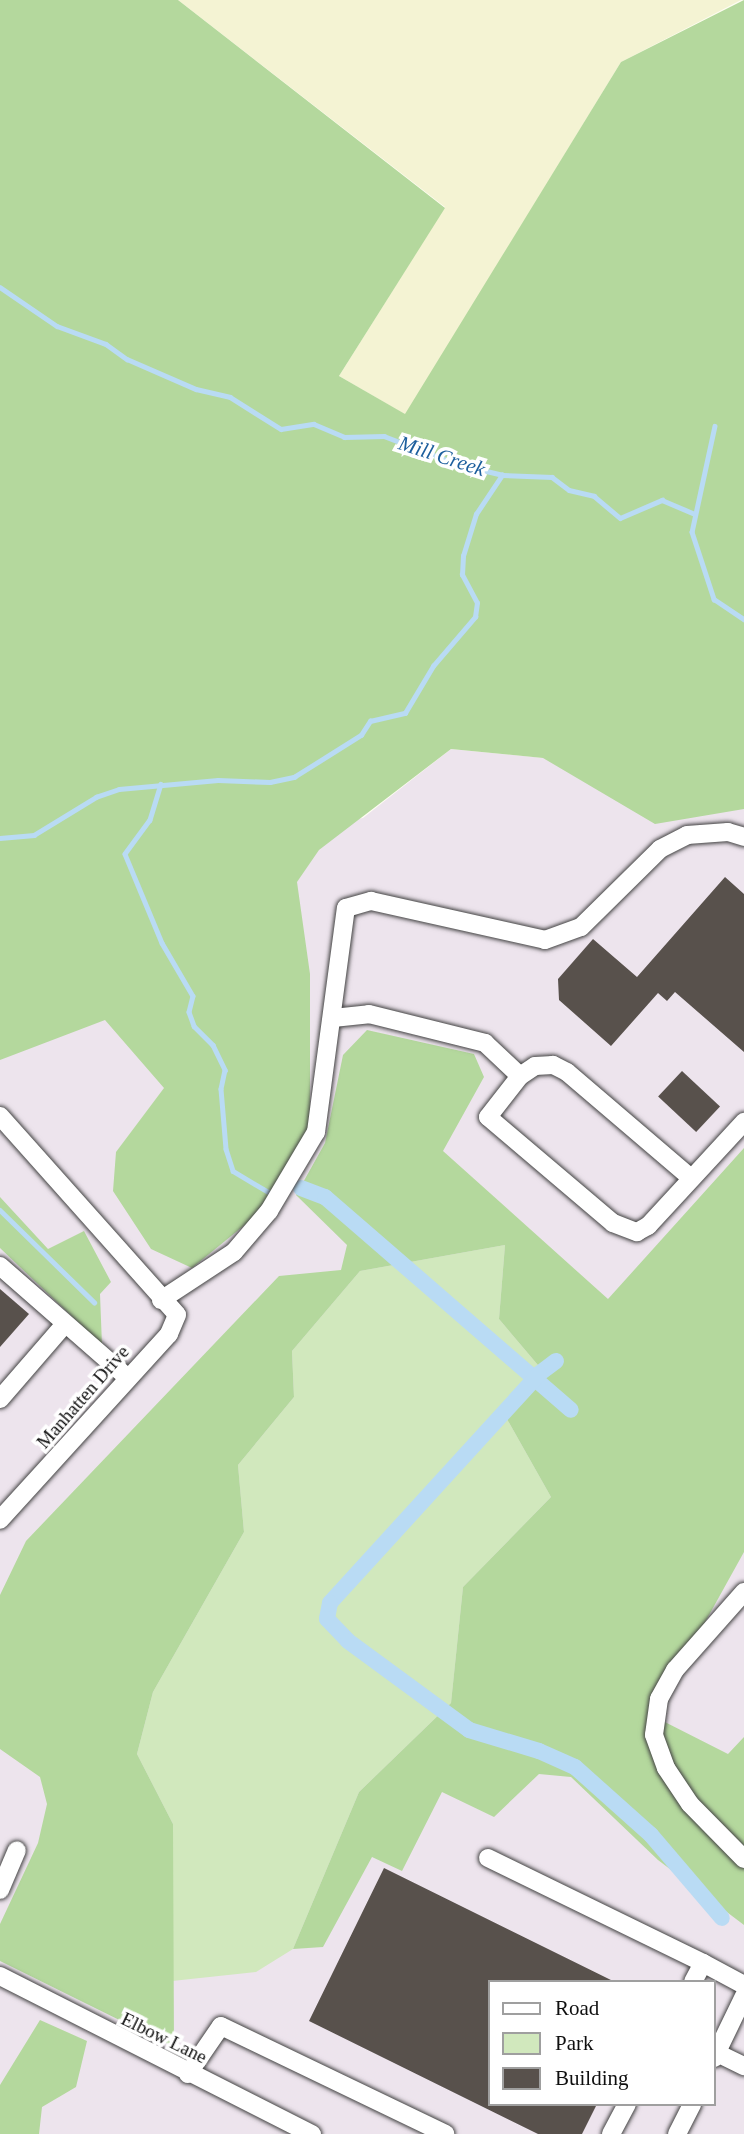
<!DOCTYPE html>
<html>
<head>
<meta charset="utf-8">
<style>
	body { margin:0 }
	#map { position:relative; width:744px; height:2134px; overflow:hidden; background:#fefdf2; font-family:"Times New Roman",serif }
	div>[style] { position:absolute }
	.industrial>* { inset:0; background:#ede4ed }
	.farmland>* { inset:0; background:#f4f3d3 }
	.green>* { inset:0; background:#d1e8bd }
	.forest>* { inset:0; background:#b4d89d }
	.stream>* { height:4.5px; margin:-2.25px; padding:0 2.25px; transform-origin:2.25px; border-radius:2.25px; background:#b9dbf4 }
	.canal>* { height:16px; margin:-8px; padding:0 8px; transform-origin:8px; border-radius:8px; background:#b9dbf4 }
	.building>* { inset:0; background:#58514c; transform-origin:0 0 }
	.roads { filter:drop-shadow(0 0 2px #424242) drop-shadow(0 0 2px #424242) }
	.minor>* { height:18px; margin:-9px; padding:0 9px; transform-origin:9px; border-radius:9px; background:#fff }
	span { translate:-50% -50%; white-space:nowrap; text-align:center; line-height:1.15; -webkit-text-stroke:7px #fff; paint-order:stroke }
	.street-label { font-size:19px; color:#0f0f0f }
	.water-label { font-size:21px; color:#1d5f9d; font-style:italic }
	.legend { position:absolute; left:488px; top:1980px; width:228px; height:126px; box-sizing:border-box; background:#fff; border:2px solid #9f9f9f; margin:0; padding:9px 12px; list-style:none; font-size:21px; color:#0f0f0f }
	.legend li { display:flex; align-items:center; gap:14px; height:35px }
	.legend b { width:35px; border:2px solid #9f9f9f }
</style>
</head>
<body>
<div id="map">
	<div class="industrial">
		<i style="clip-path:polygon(evenodd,451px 749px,626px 766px,744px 757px,744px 2134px,0 2134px,0 885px,363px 818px,451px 749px,490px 1982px,714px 1982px,714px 2104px,490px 2104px,490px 1982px)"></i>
	</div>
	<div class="farmland">
		<i style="clip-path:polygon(178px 0,741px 0,621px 62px,406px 415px,339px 376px,445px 207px)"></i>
	</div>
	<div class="green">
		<i style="clip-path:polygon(505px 1245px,499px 1319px,543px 1371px,503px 1412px,551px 1497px,463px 1587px,451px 1703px,359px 1792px,293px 1949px,256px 1972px,172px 1981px,173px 1824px,137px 1754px,153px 1692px,244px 1532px,238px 1465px,294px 1397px,292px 1351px,360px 1271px)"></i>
	</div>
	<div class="forest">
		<i style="clip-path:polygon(0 0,178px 0,445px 208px,339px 376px,405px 414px,621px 62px,744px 0,744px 809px,655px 824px,543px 758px,451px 749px,319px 850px,297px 882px,310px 974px,310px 1128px,281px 1182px,252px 1219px,192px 1268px,151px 1249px,113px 1191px,116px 1152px,164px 1088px,105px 1020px,0 1060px)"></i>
		<i style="clip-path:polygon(367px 1030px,474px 1054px,484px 1077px,443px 1151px,608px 1299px,744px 1148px,744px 1552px,653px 1716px,728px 1754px,744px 1737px,744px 1925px,658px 1860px,571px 1777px,539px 1774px,494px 1817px,442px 1792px,402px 1871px,372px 1857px,323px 1947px,293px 1949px,359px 1792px,451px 1703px,463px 1587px,551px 1497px,503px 1412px,543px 1371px,499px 1319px,505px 1245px,360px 1271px,292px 1351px,294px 1397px,238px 1465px,244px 1532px,153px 1692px,137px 1754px,173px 1824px,174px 2047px,0 1961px,0 1924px,38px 1843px,47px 1804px,40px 1777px,0 1749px,0 1595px,26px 1541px,279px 1276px,341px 1270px,347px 1245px,296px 1195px,325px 1143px,343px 1055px)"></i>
		<i style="clip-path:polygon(0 1197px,48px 1249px,84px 1231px,111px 1282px,100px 1294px,102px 1345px,0 1248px)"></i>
		<i style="clip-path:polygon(40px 2020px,87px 2041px,76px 2087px,42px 2107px,39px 2134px,0 2134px,0 2085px)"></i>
	</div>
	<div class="stream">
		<i style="left:0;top:287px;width:69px;rotate:34.4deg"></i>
		<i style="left:57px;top:326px;width:52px;rotate:20.2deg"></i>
		<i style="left:106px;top:344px;width:26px;rotate:36deg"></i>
		<i style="left:127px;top:359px;width:75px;rotate:23.5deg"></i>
		<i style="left:196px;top:389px;width:35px;rotate:13deg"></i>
		<i style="left:230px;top:397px;width:60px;rotate:32.1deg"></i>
		<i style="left:281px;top:429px;width:33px;rotate:-9deg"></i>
		<i style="left:314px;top:424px;width:33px;rotate:23deg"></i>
		<i style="left:344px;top:437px;width:40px;rotate:-1.4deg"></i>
		<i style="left:384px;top:436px;width:78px;rotate:21deg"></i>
		<i style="left:457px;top:464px;width:47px;rotate:13.4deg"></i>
		<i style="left:503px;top:475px;width:49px;rotate:2.3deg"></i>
		<i style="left:552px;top:477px;width:21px;rotate:37deg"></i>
		<i style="left:569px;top:490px;width:26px;rotate:13deg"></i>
		<i style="left:594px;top:496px;width:34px;rotate:40deg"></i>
		<i style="left:620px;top:518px;width:46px;rotate:-23.2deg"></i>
		<i style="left:662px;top:500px;width:34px;rotate:23deg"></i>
		<i style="left:715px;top:426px;width:108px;rotate:102.2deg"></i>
		<i style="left:692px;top:532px;width:71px;rotate:71.8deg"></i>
		<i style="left:714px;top:599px;width:36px;rotate:34deg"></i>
		<i style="left:161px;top:784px;width:38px;rotate:107deg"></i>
		<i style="left:150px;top:820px;width:42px;rotate:126.3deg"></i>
		<i style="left:125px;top:854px;width:96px;rotate:67.4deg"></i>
		<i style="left:162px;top:943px;width:61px;rotate:59.7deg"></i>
		<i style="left:193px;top:996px;width:16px;rotate:104deg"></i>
		<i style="left:189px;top:1012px;width:15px;rotate:70deg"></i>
		<i style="left:194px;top:1026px;width:27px;rotate:45deg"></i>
		<i style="left:213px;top:1045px;width:28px;rotate:64deg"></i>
		<i style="left:225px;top:1070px;width:19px;rotate:102deg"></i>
		<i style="left:221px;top:1089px;width:60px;rotate:85.2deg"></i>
		<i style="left:226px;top:1149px;width:23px;rotate:72deg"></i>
		<i style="left:233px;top:1171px;width:43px;rotate:30.7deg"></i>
		<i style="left:0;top:838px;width:34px;rotate:-5deg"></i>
		<i style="left:34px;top:835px;width:73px;rotate:-31.5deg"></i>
		<i style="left:96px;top:797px;width:24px;rotate:-19deg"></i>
		<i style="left:119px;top:789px;width:99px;rotate:-5.2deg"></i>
		<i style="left:218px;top:780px;width:52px;rotate:2.2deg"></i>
		<i style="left:270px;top:782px;width:25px;rotate:-12deg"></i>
		<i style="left:294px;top:777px;width:79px;rotate:-32.1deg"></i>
		<i style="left:361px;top:735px;width:17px;rotate:-57deg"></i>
		<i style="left:370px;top:721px;width:36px;rotate:-13deg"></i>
		<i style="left:405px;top:713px;width:55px;rotate:-59.2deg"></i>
		<i style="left:433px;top:666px;width:65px;rotate:-49.4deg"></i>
		<i style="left:475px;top:617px;width:14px;rotate:-82deg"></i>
		<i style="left:477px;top:603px;width:32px;rotate:-118deg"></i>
		<i style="left:462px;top:575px;width:19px;rotate:-87deg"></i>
		<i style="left:463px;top:556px;width:44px;rotate:-72.8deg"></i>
		<i style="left:476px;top:514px;width:47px;rotate:-56.3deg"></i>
		<i style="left:0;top:1210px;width:132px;rotate:44.4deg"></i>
	</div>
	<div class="canal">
		<i style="left:301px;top:1188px;width:26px;rotate:21deg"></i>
		<i style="left:325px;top:1197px;width:325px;rotate:40.9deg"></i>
		<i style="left:556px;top:1361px;width:21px;rotate:143deg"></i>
		<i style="left:539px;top:1374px;width:310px;rotate:132.4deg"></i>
		<i style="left:330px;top:1603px;width:16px;rotate:101deg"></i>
		<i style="left:327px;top:1619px;width:30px;rotate:46deg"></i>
		<i style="left:348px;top:1641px;width:150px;rotate:36.3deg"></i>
		<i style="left:469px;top:1730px;width:73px;rotate:16.7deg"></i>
		<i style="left:539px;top:1751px;width:39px;rotate:24deg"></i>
		<i style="left:575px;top:1767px;width:102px;rotate:41.8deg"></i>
		<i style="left:651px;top:1835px;width:109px;rotate:49.5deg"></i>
	</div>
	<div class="building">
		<i style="clip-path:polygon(725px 877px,744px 894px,744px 1052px,675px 992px,667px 1001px,658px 993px,611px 1046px,559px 1000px,558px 979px,593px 939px,637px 977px)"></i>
		<i style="left:682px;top:1071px;width:52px;height:35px;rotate:43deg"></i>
		<i style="clip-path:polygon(0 1289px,29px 1314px,0 1347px)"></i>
		<i style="clip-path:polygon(384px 1868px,615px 1982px,490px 1982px,490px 2104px,597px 2104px,582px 2134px,538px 2134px,309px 2021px)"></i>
	</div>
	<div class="roads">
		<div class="minor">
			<i style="left:333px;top:1018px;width:36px;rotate:-6deg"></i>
			<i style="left:369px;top:1014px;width:120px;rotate:14deg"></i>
			<i style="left:485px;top:1043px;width:48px;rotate:43.3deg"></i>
			<i style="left:0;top:1116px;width:266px;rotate:48.3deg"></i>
			<i style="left:177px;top:1315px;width:21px;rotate:113deg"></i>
			<i style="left:169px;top:1334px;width:251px;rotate:132.3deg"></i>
			<i style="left:691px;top:1178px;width:163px;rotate:-139.5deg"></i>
			<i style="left:567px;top:1072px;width:16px;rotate:-153deg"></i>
			<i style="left:553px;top:1065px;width:18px;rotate:177deg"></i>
			<i style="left:535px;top:1066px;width:18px;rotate:146deg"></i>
			<i style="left:520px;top:1076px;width:52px;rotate:128deg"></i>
			<i style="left:488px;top:1117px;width:164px;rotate:40.3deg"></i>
			<i style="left:613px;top:1223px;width:26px;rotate:21deg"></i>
			<i style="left:637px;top:1232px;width:13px;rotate:-29deg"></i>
			<i style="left:648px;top:1226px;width:142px;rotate:-47.3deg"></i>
			<i style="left:0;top:1266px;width:169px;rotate:41.2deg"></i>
			<i style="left:161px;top:1300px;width:87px;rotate:-33.3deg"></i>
			<i style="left:234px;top:1252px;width:54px;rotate:-49.5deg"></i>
			<i style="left:269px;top:1211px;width:92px;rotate:-59.3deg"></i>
			<i style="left:316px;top:1132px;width:226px;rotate:-82.4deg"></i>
			<i style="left:346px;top:908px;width:26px;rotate:-16deg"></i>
			<i style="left:371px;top:901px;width:178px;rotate:12.6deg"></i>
			<i style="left:545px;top:940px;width:38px;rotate:-20deg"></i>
			<i style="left:581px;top:927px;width:111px;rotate:-44.6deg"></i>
			<i style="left:660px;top:849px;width:30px;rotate:-27deg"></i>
			<i style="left:687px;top:835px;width:41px;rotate:-4.2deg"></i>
			<i style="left:728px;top:832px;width:17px;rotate:17deg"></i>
			<i style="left:0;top:1399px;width:99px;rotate:-49.1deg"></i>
			<i style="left:744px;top:1592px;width:104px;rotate:131.5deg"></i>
			<i style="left:675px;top:1670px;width:33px;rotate:119deg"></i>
			<i style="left:659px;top:1699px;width:36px;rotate:98deg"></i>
			<i style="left:654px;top:1735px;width:35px;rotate:70deg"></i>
			<i style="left:666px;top:1768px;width:43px;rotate:56.3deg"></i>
			<i style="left:690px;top:1804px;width:77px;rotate:45.5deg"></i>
			<i style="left:488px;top:1858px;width:239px;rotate:26deg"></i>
			<i style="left:703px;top:1963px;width:21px;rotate:118deg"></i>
			<i style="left:0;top:1890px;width:43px;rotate:-67deg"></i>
			<i style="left:703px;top:1963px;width:47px;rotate:28.2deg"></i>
			<i style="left:0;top:1976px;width:350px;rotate:26.9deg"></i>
			<i style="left:717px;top:2053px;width:30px;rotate:26deg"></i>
			<i style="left:714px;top:2058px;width:69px;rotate:-64.2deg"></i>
			<i style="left:188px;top:2074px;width:58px;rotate:-55.5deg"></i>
			<i style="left:221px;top:2026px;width:249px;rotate:25.7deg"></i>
			<i style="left:611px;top:2134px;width:34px;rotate:-62deg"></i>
			<i style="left:677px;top:2134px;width:34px;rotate:-63deg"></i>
		</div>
	</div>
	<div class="street-label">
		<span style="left:83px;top:1397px;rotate:-49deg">Manhatten Drive</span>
		<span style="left:164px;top:2038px;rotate:26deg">Elbow Lane</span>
	</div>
	<div class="water-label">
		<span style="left:442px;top:456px;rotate:18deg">Mill Creek</span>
	</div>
	<ul class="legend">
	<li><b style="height:9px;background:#fff"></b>Road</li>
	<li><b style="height:19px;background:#d1e8bd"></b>Park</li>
	<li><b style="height:19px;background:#58514c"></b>Building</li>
	</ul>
</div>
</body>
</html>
